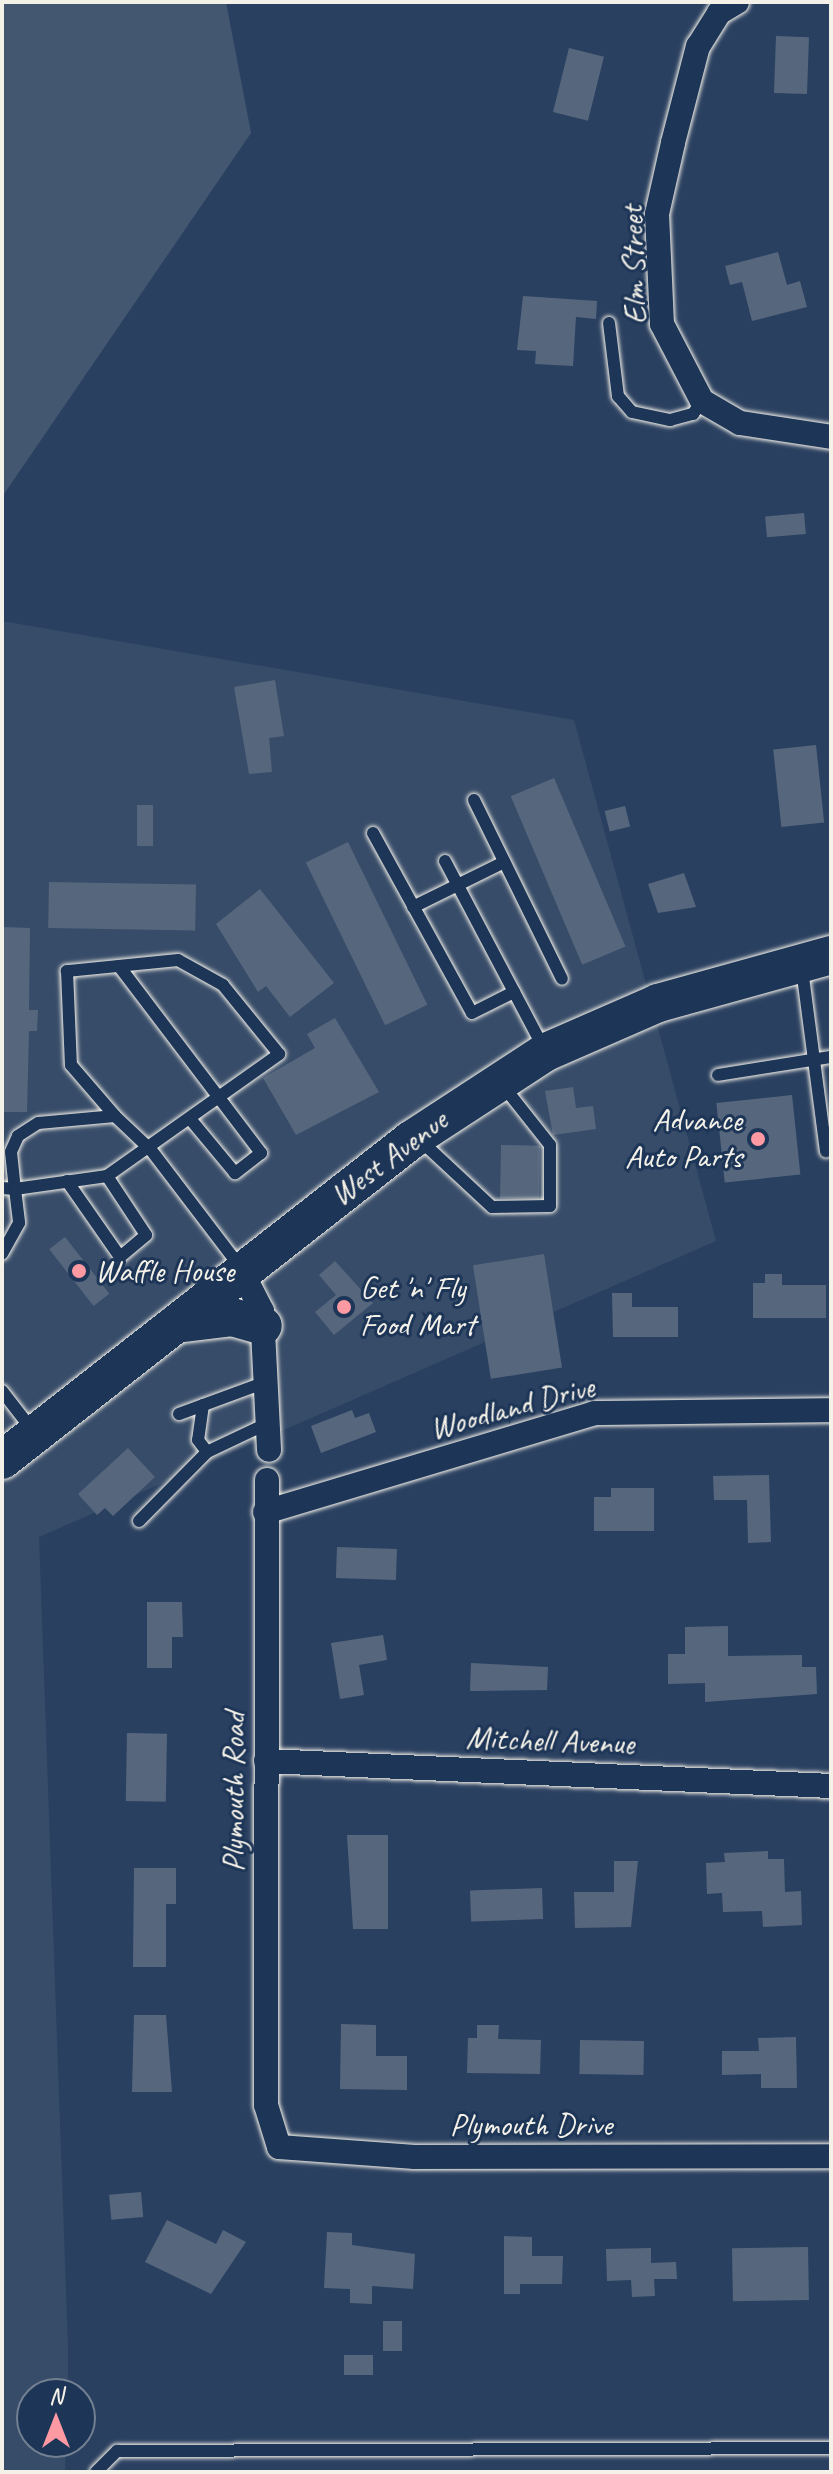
<!DOCTYPE html>
<html>
<head>
<meta charset="utf-8">
<style>
	body { margin:0 }
	#map { position:relative; width:833px; height:2474px; overflow:hidden; background:#2a4060; font-family:Caveat,sans-serif }
	div>[style] { position:absolute }
	.built>* { inset:0; background:#374c69 }
	.green>* { inset:0; background:#445771 }
	.building>* { inset:0; background:#56677d; transform-origin:0 0 }
	.roads { filter:drop-shadow(0 0 2px #f4f1e8) drop-shadow(0 0 2px #f4f1e8) }
	.service>* { height:12px; margin:-6px; padding:0 6px; transform-origin:6px; border-radius:6px; background:#1d3557 }
	.minor>* { height:24px; margin:-12px; padding:0 12px; transform-origin:12px; border-radius:12px; background:#1d3557 }
	.primary>* { height:38px; margin:-19px; padding:0 19px; transform-origin:19px; border-radius:19px; background:#1d3557 }
	.dots>* { width:22px; height:22px; translate:-50% -50%; box-sizing:border-box; border:4px solid #1d3557; border-radius:50% }
	span { translate:-50% -50%; white-space:nowrap; text-align:center; line-height:1.15; -webkit-text-stroke:6px #1d3557; paint-order:stroke }
	.street-label { font-size:32px; color:#f4f1e8 }
	.poi-label { font-size:32px; color:#f4f1e8 }
	.right { translate:-100% -50%; text-align:right }
	.left { translate:0 -50%; text-align:left }
	.frame { position:absolute; inset:0; border:4px solid #f4f1e8; pointer-events:none }
	.north { position:absolute; left:16px; top:2378px; width:80px; height:80px; box-sizing:border-box; background:#1d3557; border:2px solid #738091; border-radius:50%; rotate:0deg; font-size:22px; font-weight:700; line-height:32px; text-align:center; color:#f4f1e8 }
	.north::after { content:''; display:block; margin:auto; width:28px; height:36px; background:#ff9aa2; clip-path:polygon(50% 0,100% 100%,50% 72%,0 100%) }
</style>
</head>
<body>
<div id="map">
	<div class="built">
		<i style="clip-path:polygon(2px 621px,574px 720px,716px 1241px,39px 1537px,68px 2347px,68px 2394px,32px 2394px,32px 2442px,66px 2442px,65px 2472px,2px 2472px)"></i>
	</div>
	<div class="green">
		<i style="clip-path:polygon(2px 2px,226px 2px,251px 133px,2px 497px)"></i>
	</div>
	<div class="building">
		<i style="left:776px;top:36px;width:33px;height:57px;rotate:2deg"></i>
		<i style="left:569px;top:48px;width:36px;height:66px;rotate:14deg"></i>
		<i style="clip-path:polygon(778px 252px,787px 285px,800px 281px,807px 307px,752px 321px,742px 282px,730px 285px,725px 266px)"></i>
		<i style="clip-path:polygon(523px 296px,597px 301px,596px 319px,576px 317px,573px 366px,535px 364px,536px 351px,517px 350px)"></i>
		<i style="left:804px;top:513px;width:21px;height:39px;rotate:85deg"></i>
		<i style="clip-path:polygon(275px 680px,284px 736px,269px 738px,272px 772px,249px 774px,234px 687px)"></i>
		<i style="left:816px;top:745px;width:78px;height:43px;rotate:84deg"></i>
		<i style="left:554px;top:778px;width:183px;height:47px;rotate:67deg"></i>
		<i style="left:137px;top:805px;width:16px;height:41px"></i>
		<i style="left:625px;top:806px;width:21px;height:21px;rotate:76deg"></i>
		<i style="left:348px;top:842px;width:181px;height:47px;rotate:64deg"></i>
		<i style="clip-path:polygon(684px 873px,696px 907px,658px 913px,648px 884px)"></i>
		<i style="left:49px;top:882px;width:147px;height:46px;rotate:1deg"></i>
		<i style="clip-path:polygon(260px 889px,334px 983px,290px 1017px,266px 986px,258px 992px,216px 924px)"></i>
		<i style="clip-path:polygon(2px 927px,30px 928px,29px 1010px,38px 1010px,37px 1031px,29px 1031px,27px 1112px,2px 1112px)"></i>
		<i style="clip-path:polygon(335px 1018px,379px 1092px,296px 1135px,263px 1078px,315px 1048px,307px 1034px)"></i>
		<i style="clip-path:polygon(573px 1087px,576px 1108px,593px 1106px,596px 1129px,553px 1135px,545px 1091px)"></i>
		<i style="left:792px;top:1095px;width:80px;height:76px;rotate:84deg"></i>
		<i style="left:501px;top:1145px;width:39px;height:53px;rotate:1deg"></i>
		<i style="left:65px;top:1237px;width:72px;height:20px;rotate:52deg"></i>
		<i style="left:544px;top:1254px;width:115px;height:72px;rotate:81deg"></i>
		<i style="clip-path:polygon(335px 1261px,373px 1303px,334px 1335px,315px 1312px,336px 1295px,319px 1275px)"></i>
		<i style="clip-path:polygon(765px 1274px,782px 1274px,782px 1285px,826px 1285px,826px 1318px,753px 1318px,753px 1283px,765px 1283px)"></i>
		<i style="clip-path:polygon(612px 1293px,632px 1293px,632px 1307px,678px 1307px,678px 1337px,613px 1337px)"></i>
		<i style="clip-path:polygon(352px 1410px,355px 1418px,369px 1413px,376px 1432px,321px 1453px,311px 1426px)"></i>
		<i style="clip-path:polygon(128px 1448px,155px 1477px,113px 1516px,105px 1508px,97px 1515px,78px 1494px)"></i>
		<i style="clip-path:polygon(769px 1475px,771px 1542px,748px 1543px,747px 1500px,714px 1500px,713px 1476px)"></i>
		<i style="clip-path:polygon(611px 1488px,654px 1488px,654px 1531px,594px 1531px,594px 1497px,611px 1497px)"></i>
		<i style="left:337px;top:1547px;width:60px;height:31px;rotate:2deg"></i>
		<i style="clip-path:polygon(147px 1602px,182px 1602px,183px 1637px,172px 1637px,172px 1668px,147px 1668px)"></i>
		<i style="clip-path:polygon(728px 1626px,728px 1656px,802px 1655px,802px 1667px,816px 1667px,817px 1694px,705px 1702px,705px 1683px,668px 1684px,668px 1654px,685px 1654px,685px 1627px)"></i>
		<i style="clip-path:polygon(383px 1635px,387px 1660px,359px 1665px,364px 1695px,340px 1699px,331px 1643px)"></i>
		<i style="clip-path:polygon(471px 1663px,548px 1667px,547px 1690px,470px 1691px)"></i>
		<i style="left:127px;top:1733px;width:40px;height:68px;rotate:1deg"></i>
		<i style="clip-path:polygon(347px 1835px,388px 1835px,388px 1929px,353px 1929px)"></i>
		<i style="clip-path:polygon(768px 1851px,768px 1859px,784px 1859px,785px 1892px,801px 1891px,802px 1925px,763px 1927px,762px 1911px,723px 1912px,722px 1893px,707px 1894px,706px 1863px,725px 1862px,724px 1853px)"></i>
		<i style="clip-path:polygon(614px 1861px,638px 1861px,631px 1927px,575px 1928px,574px 1892px,614px 1892px)"></i>
		<i style="clip-path:polygon(134px 1868px,176px 1868px,176px 1904px,166px 1904px,166px 1967px,133px 1967px)"></i>
		<i style="left:542px;top:1888px;width:31px;height:72px;rotate:88deg"></i>
		<i style="clip-path:polygon(134px 2015px,166px 2015px,172px 2092px,132px 2092px)"></i>
		<i style="clip-path:polygon(341px 2024px,376px 2025px,376px 2056px,407px 2056px,407px 2090px,340px 2089px)"></i>
		<i style="clip-path:polygon(477px 2025px,499px 2025px,498px 2039px,541px 2040px,540px 2074px,467px 2073px,468px 2038px,477px 2038px)"></i>
		<i style="clip-path:polygon(796px 2037px,797px 2088px,761px 2088px,761px 2074px,722px 2075px,722px 2051px,759px 2051px,758px 2038px)"></i>
		<i style="left:580px;top:2040px;width:64px;height:34px;rotate:1deg"></i>
		<i style="left:141px;top:2192px;width:25px;height:32px;rotate:85deg"></i>
		<i style="clip-path:polygon(167px 2220px,216px 2244px,223px 2230px,246px 2242px,211px 2294px,145px 2262px)"></i>
		<i style="clip-path:polygon(327px 2232px,352px 2233px,352px 2245px,415px 2254px,413px 2289px,372px 2286px,372px 2304px,350px 2303px,350px 2289px,324px 2288px)"></i>
		<i style="clip-path:polygon(504px 2236px,532px 2237px,532px 2256px,563px 2256px,562px 2284px,520px 2284px,520px 2294px,504px 2294px)"></i>
		<i style="left:808px;top:2247px;width:53px;height:76px;rotate:89deg"></i>
		<i style="clip-path:polygon(651px 2248px,651px 2263px,676px 2262px,677px 2279px,654px 2279px,655px 2296px,632px 2297px,631px 2280px,607px 2281px,606px 2249px)"></i>
		<i style="left:402px;top:2321px;width:30px;height:19px;rotate:90deg"></i>
		<i style="left:344px;top:2355px;width:29px;height:20px"></i>
	</div>
	<div class="roads">
		<div class="service">
			<i style="left:609px;top:323px;width:74px;rotate:83deg"></i>
			<i style="left:618px;top:396px;width:21px;rotate:49deg"></i>
			<i style="left:632px;top:412px;width:39px;rotate:12deg"></i>
			<i style="left:670px;top:420px;width:24px;rotate:-15deg"></i>
			<i style="left:693px;top:414px;width:16px;rotate:-55deg"></i>
			<i style="left:474px;top:800px;width:199px;rotate:63.8deg"></i>
			<i style="left:373px;top:833px;width:205px;rotate:61.2deg"></i>
			<i style="left:472px;top:1013px;width:47px;rotate:-26.6deg"></i>
			<i style="left:445px;top:861px;width:212px;rotate:62.2deg"></i>
			<i style="left:413px;top:907px;width:102px;rotate:-26.3deg"></i>
			<i style="left:119px;top:966px;width:235px;rotate:52.8deg"></i>
			<i style="left:261px;top:1153px;width:33px;rotate:142deg"></i>
			<i style="left:235px;top:1173px;width:69px;rotate:-129.7deg"></i>
			<i style="left:802px;top:969px;width:184px;rotate:82.5deg"></i>
			<i style="left:718px;top:1075px;width:114px;rotate:-9.1deg"></i>
			<i style="left:115px;top:1116px;width:50px;rotate:43.4deg"></i>
			<i style="left:151px;top:1150px;width:147px;rotate:52.7deg"></i>
			<i style="left:421px;top:1141px;width:97px;rotate:42.9deg"></i>
			<i style="left:492px;top:1207px;width:58px;rotate:-1deg"></i>
			<i style="left:550px;top:1206px;width:61px;rotate:-90deg"></i>
			<i style="left:550px;top:1145px;width:74px;rotate:-128.4deg"></i>
			<i style="left:67px;top:1181px;width:93px;rotate:55.1deg"></i>
			<i style="left:120px;top:1257px;width:34px;rotate:-40deg"></i>
			<i style="left:146px;top:1235px;width:71px;rotate:-123.5deg"></i>
			<i style="left:2px;top:1188px;width:13px;rotate:4deg"></i>
			<i style="left:15px;top:1189px;width:93px;rotate:-8deg"></i>
			<i style="left:107px;top:1176px;width:211px;rotate:-35.3deg"></i>
			<i style="left:279px;top:1054px;width:89px;rotate:-129.1deg"></i>
			<i style="left:223px;top:985px;width:51px;rotate:-150.9deg"></i>
			<i style="left:178px;top:960px;width:112px;rotate:174.3deg"></i>
			<i style="left:67px;top:971px;width:94px;rotate:87.6deg"></i>
			<i style="left:71px;top:1065px;width:67px;rotate:49.2deg"></i>
			<i style="left:115px;top:1116px;width:77px;rotate:174.8deg"></i>
			<i style="left:38px;top:1123px;width:24px;rotate:147deg"></i>
			<i style="left:18px;top:1136px;width:17px;rotate:114deg"></i>
			<i style="left:11px;top:1152px;width:37px;rotate:84deg"></i>
			<i style="left:15px;top:1189px;width:34px;rotate:83deg"></i>
			<i style="left:19px;top:1223px;width:35px;rotate:119deg"></i>
			<i style="left:2px;top:1391px;width:51px;rotate:52.2deg"></i>
			<i style="left:203px;top:1405px;width:35px;rotate:98deg"></i>
			<i style="left:198px;top:1440px;width:15px;rotate:53deg"></i>
			<i style="left:179px;top:1414px;width:93px;rotate:-20.2deg"></i>
			<i style="left:139px;top:1521px;width:97px;rotate:-45.4deg"></i>
			<i style="left:207px;top:1452px;width:68px;rotate:-25.4deg"></i>
			<i style="left:96px;top:2472px;width:30px;rotate:-45deg"></i>
			<i style="left:117px;top:2451px;width:714px;rotate:-0.24deg"></i>
		</div>
		<div class="minor">
			<i style="left:737px;top:2px;width:21px;rotate:149deg"></i>
			<i style="left:719px;top:13px;width:39px;rotate:122deg"></i>
			<i style="left:698px;top:46px;width:100px;rotate:104.5deg"></i>
			<i style="left:673px;top:143px;width:73px;rotate:102.7deg"></i>
			<i style="left:657px;top:214px;width:110px;rotate:87.4deg"></i>
			<i style="left:662px;top:324px;width:87px;rotate:62.5deg"></i>
			<i style="left:702px;top:401px;width:44px;rotate:30.1deg"></i>
			<i style="left:740px;top:423px;width:92px;rotate:8.7deg"></i>
			<i style="left:241px;top:1270px;width:46px;rotate:62.9deg"></i>
			<i style="left:262px;top:1311px;width:139px;rotate:87.1deg"></i>
			<i style="left:267px;top:1480px;width:625px;rotate:90.09deg"></i>
			<i style="left:266px;top:2105px;width:44px;rotate:72.8deg"></i>
			<i style="left:279px;top:2147px;width:136px;rotate:4.2deg"></i>
			<i style="left:415px;top:2157px;width:416px;rotate:-0.1deg"></i>
			<i style="left:265px;top:1512px;width:344px;rotate:-16.7deg"></i>
			<i style="left:594px;top:1413px;width:237px;rotate:-0.7deg"></i>
			<i style="left:266px;top:1761px;width:566px;rotate:2.53deg"></i>
		</div>
		<div class="primary">
			<i style="left:176px;top:1324px;width:56px;rotate:-7.1deg"></i>
			<i style="left:232px;top:1317px;width:32px;rotate:16deg"></i>
			<i style="left:2px;top:1460px;width:519px;rotate:-38.04deg"></i>
			<i style="left:411px;top:1140px;width:161px;rotate:-33.1deg"></i>
			<i style="left:546px;top:1052px;width:122px;rotate:-23.6deg"></i>
			<i style="left:658px;top:1003px;width:180px;rotate:-15.5deg"></i>
		</div>
	</div>
	<div class="dots">
		<i style="left:758px;top:1139px;background:#ff9aa2"></i>
		<i style="left:79px;top:1271px;background:#ff9aa2"></i>
		<i style="left:344px;top:1307px;background:#ff9aa2"></i>
	</div>
	<div class="street-label">
		<span style="left:634px;top:265px;rotate:-92deg">Elm Street</span>
		<span style="left:389px;top:1158px;rotate:-37deg">West Avenue</span>
		<span style="left:512px;top:1408px;rotate:-15deg">Woodland Drive</span>
		<span style="left:550px;top:1741px;rotate:2deg">Mitchell Avenue</span>
		<span style="left:234px;top:1792px;rotate:-90deg">Plymouth Road</span>
		<span style="left:531px;top:2125px">Plymouth Drive</span>
	</div>
	<div class="poi-label">
		<span class="right" style="left:742px;top:1139px">Advance<br>Auto Parts</span>
		<span class="left" style="left:95px;top:1271px">Waffle House</span>
		<span class="left" style="left:360px;top:1307px">Get 'n' Fly<br>Food Mart</span>
	</div>
	<div class="frame"></div>
	<div class="north">N</div>
</div>
</body>
</html>
